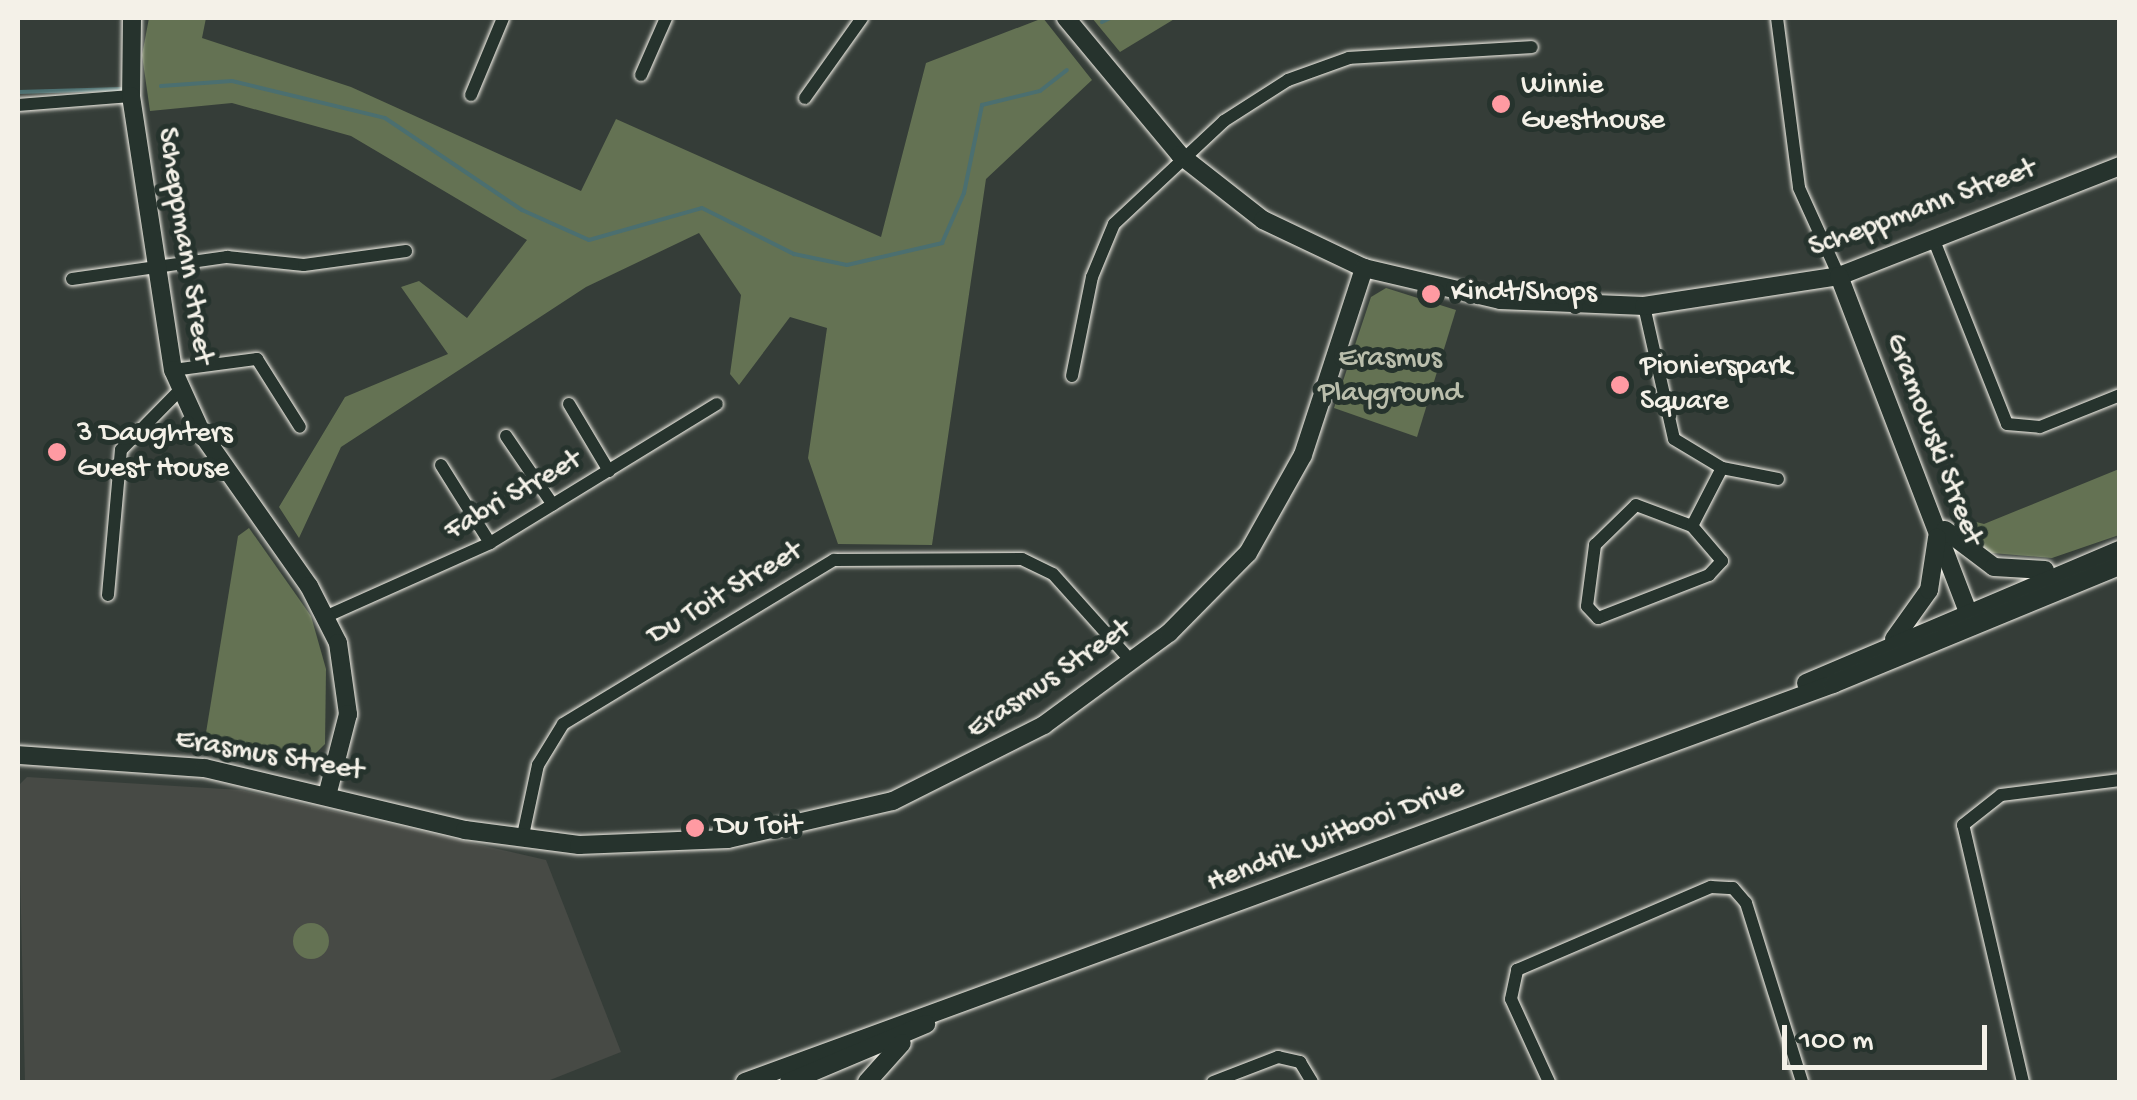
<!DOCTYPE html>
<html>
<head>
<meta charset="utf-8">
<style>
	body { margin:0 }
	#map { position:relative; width:2137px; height:1100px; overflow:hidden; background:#353d38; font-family:"Gochi Hand",sans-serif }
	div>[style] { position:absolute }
	.built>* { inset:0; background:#474a45 }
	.green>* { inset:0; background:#647253 }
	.round { border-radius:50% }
	.stream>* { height:4px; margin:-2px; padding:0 2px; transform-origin:2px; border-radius:2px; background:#4b6f70 }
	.roads { filter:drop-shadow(0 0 2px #f4f1e8) drop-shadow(0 0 2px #f4f1e8) }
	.street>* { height:12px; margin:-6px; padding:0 6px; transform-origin:6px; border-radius:6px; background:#26332d }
	.secondary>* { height:18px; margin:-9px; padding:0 9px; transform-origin:9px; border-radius:9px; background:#26332d }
	.dots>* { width:28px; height:28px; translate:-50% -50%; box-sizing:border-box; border:5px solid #26332d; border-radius:50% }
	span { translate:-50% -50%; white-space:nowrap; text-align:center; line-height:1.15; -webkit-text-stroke:10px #26332d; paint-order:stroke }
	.poi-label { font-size:30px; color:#f4f1e8 }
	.left { translate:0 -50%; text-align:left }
	.street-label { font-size:30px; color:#f4f1e8 }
	.park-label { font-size:30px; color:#babeac }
	.frame { position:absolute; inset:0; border:20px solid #f4f1e8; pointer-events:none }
	.scale { position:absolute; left:1782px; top:1025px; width:205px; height:45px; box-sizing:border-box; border:5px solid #f4f1e8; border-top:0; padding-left:12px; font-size:30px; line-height:35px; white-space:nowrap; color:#f4f1e8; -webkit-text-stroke:8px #26332d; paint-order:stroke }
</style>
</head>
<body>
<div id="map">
	<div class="built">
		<i style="clip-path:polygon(27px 777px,241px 790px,546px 860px,621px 1052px,545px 1082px,25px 1082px,18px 786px)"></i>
	</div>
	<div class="green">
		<i style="clip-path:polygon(149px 18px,206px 18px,202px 38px,351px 87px,581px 191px,616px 119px,881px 237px,926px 63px,1043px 18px,1092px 80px,986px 179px,932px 545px,838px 544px,808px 458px,827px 328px,790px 317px,739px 385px,730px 374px,741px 295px,699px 233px,586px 287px,341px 447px,299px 538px,279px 507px,345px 397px,448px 354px,401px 287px,419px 281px,467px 318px,527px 240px,351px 136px,232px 103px,150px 111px,142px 55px)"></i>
		<i style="clip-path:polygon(1092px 18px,1176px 18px,1120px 52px)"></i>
		<i style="clip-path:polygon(1386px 288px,1456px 310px,1417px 437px,1334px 408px,1371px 297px)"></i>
		<i style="clip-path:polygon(2119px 469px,2119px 535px,2052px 558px,1992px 553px,1969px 542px,1957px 517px,1984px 524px)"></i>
		<i style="clip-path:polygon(249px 528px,311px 616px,326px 669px,325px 744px,306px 763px,204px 745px,238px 536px)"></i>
		<i class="round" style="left:293px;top:923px;width:36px;height:36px"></i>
	</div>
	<div class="stream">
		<i style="left:1102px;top:22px;width:9px;rotate:-27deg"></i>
		<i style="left:161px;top:86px;width:71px;rotate:-4deg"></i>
		<i style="left:232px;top:81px;width:157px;rotate:13.6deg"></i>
		<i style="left:385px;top:118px;width:165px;rotate:33.9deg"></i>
		<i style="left:522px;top:210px;width:73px;rotate:24.1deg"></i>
		<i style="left:589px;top:240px;width:117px;rotate:-15.8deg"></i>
		<i style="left:702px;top:208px;width:103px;rotate:26.6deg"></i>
		<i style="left:794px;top:254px;width:54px;rotate:11.7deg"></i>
		<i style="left:847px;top:265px;width:98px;rotate:-13deg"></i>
		<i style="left:942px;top:243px;width:55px;rotate:-66.3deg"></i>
		<i style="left:964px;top:193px;width:90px;rotate:-78.4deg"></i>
		<i style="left:982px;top:105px;width:60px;rotate:-13.6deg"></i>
		<i style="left:1040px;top:91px;width:34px;rotate:-38deg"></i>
		<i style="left:18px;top:92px;width:103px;rotate:-1.7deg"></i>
	</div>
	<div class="roads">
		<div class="street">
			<i style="left:1777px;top:18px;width:171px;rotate:82.6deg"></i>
			<i style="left:1799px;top:188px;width:97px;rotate:65.6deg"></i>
			<i style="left:641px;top:75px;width:62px;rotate:-66.3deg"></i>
			<i style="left:471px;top:95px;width:83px;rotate:-67.4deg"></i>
			<i style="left:805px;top:98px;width:98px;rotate:-54.5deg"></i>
			<i style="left:18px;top:105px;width:113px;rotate:-4.6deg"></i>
			<i style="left:1933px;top:238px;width:200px;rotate:68.3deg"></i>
			<i style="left:2007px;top:424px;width:33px;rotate:5deg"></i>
			<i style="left:2040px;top:427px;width:86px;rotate:-21.8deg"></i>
			<i style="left:72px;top:279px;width:157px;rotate:-8.1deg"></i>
			<i style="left:227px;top:257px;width:77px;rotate:5.9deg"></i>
			<i style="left:304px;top:265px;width:103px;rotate:-7.8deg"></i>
			<i style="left:1644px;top:306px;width:136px;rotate:77.3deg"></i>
			<i style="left:1674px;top:439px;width:56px;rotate:31.1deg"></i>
			<i style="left:1722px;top:468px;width:57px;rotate:11.1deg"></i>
			<i style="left:173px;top:370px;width:85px;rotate:-7.5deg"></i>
			<i style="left:257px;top:359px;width:80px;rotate:57.7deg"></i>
			<i style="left:1072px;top:376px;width:101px;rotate:-78.6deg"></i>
			<i style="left:1092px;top:277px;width:57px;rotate:-67.5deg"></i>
			<i style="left:1114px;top:224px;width:151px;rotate:-43.1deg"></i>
			<i style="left:1224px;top:121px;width:76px;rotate:-32.6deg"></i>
			<i style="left:1288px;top:80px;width:65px;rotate:-19.8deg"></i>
			<i style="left:1349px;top:58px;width:183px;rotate:-3.4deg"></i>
			<i style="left:569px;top:404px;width:78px;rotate:59.2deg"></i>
			<i style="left:506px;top:436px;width:83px;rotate:55.7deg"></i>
			<i style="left:441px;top:465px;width:92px;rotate:57.9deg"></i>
			<i style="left:1636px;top:505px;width:60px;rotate:20.6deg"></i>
			<i style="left:1692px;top:526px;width:46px;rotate:49.4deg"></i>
			<i style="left:1722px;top:561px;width:19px;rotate:133deg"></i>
			<i style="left:1709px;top:575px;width:119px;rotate:158.8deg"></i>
			<i style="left:1598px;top:618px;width:16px;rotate:-133deg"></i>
			<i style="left:1587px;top:606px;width:62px;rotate:-82.5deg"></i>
			<i style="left:1595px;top:545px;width:57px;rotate:-44.3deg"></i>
			<i style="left:1692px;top:526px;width:65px;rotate:-62.7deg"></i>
			<i style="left:108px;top:595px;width:146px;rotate:-84.9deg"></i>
			<i style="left:121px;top:450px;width:83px;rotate:-45.5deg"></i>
			<i style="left:327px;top:616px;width:179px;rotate:-24.1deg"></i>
			<i style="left:490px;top:543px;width:266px;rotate:-31.5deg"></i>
			<i style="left:522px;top:840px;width:77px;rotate:-78deg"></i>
			<i style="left:538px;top:765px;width:48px;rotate:-58.6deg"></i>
			<i style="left:563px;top:724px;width:317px;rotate:-31.2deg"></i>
			<i style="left:834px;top:560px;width:188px;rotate:-0.3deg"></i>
			<i style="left:1022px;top:559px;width:34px;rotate:26deg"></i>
			<i style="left:1053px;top:574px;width:118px;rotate:48.1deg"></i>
			<i style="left:1213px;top:1082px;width:70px;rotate:-21deg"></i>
			<i style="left:1278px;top:1057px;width:23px;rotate:13deg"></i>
			<i style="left:1300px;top:1062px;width:23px;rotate:59deg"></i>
			<i style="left:1549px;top:1082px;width:91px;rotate:-114.6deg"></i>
			<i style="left:1511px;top:999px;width:30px;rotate:-78deg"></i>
			<i style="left:1517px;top:970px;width:211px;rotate:-23.2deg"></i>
			<i style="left:1711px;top:887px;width:22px;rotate:3deg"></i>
			<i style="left:1733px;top:888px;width:20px;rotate:49deg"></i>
			<i style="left:1746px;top:903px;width:188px;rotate:72.6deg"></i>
			<i style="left:2023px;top:1082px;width:264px;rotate:-103.1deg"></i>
			<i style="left:1963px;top:825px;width:48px;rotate:-38.3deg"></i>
			<i style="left:2001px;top:795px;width:120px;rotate:-7.2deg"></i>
		</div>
		<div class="secondary">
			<i style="left:132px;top:18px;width:78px;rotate:90.7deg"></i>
			<i style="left:131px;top:96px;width:277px;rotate:81.3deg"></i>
			<i style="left:173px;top:370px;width:70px;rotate:65.6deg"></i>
			<i style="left:202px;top:434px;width:186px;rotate:54.9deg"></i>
			<i style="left:309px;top:586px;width:64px;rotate:63deg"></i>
			<i style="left:338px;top:643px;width:72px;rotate:82deg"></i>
			<i style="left:348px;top:714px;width:81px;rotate:104.4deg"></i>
			<i style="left:1066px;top:18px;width:178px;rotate:50.2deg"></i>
			<i style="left:1180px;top:155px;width:105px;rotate:38.1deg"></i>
			<i style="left:1263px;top:220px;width:112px;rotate:25.4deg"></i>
			<i style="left:1364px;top:268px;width:140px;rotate:13.2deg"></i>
			<i style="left:1500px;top:300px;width:144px;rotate:2.4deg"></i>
			<i style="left:1644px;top:306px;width:197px;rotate:-8.7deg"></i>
			<i style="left:1839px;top:276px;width:302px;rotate:-21.4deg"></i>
			<i style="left:1839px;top:276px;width:368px;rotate:69deg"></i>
			<i style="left:1945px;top:530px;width:61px;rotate:37.1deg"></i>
			<i style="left:1994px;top:567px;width:51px;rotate:3.4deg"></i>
			<i style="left:1894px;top:639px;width:60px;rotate:-54.5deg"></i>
			<i style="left:1929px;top:590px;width:53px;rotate:-81.3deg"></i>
			<i style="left:1806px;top:683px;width:341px;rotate:-23deg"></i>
			<i style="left:18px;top:755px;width:187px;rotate:4deg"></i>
			<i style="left:205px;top:768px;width:267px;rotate:13.4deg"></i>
			<i style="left:465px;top:830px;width:115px;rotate:7.5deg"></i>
			<i style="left:579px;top:845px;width:149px;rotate:-2.3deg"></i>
			<i style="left:728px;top:839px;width:169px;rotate:-13deg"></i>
			<i style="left:893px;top:801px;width:169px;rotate:-26.7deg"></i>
			<i style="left:1044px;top:725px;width:155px;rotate:-36.4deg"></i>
			<i style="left:1169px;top:633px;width:112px;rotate:-45.4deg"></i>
			<i style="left:1248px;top:553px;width:112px;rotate:-60.7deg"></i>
			<i style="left:1303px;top:455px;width:197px;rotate:-71.9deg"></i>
			<i style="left:745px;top:1082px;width:1159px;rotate:-20.09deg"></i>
			<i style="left:1833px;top:684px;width:310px;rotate:-22.4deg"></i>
			<i style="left:789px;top:1082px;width:149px;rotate:-22.9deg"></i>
			<i style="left:867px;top:1082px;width:52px;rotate:-48.1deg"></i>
		</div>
	</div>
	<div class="dots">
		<i style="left:1501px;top:104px;background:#ff9aa2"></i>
		<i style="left:1431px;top:294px;background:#ff9aa2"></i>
		<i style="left:1620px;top:385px;background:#ff9aa2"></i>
		<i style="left:57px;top:452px;background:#ff9aa2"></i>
		<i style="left:695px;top:828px;background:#ff9aa2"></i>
	</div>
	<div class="poi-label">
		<span class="left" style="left:1521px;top:104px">Winnie<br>Guesthouse</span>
		<span class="left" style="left:1451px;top:294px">Kindt/Shops</span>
		<span class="left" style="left:1640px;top:385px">Pionierspark<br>Square</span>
		<span class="left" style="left:77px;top:452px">3 Daughters<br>Guest House</span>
		<span class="left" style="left:715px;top:828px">Du Toit</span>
	</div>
	<div class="street-label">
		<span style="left:1923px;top:210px;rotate:-20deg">Scheppmann Street</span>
		<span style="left:183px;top:246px;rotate:81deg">Scheppmann Street</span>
		<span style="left:1932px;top:440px;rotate:69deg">Gramowski Street</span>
		<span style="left:514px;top:497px;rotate:-30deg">Fabri Street</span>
		<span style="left:726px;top:595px;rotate:-31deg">Du Toit Street</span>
		<span style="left:1050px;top:681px;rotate:-34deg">Erasmus Street</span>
		<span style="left:269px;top:757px;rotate:10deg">Erasmus Street</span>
		<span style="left:1336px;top:837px;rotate:-21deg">Hendrik Witbooi Drive</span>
	</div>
	<div class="park-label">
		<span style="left:1390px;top:377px">Erasmus<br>Playground</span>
	</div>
	<div class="frame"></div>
	<div class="scale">100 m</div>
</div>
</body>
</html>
